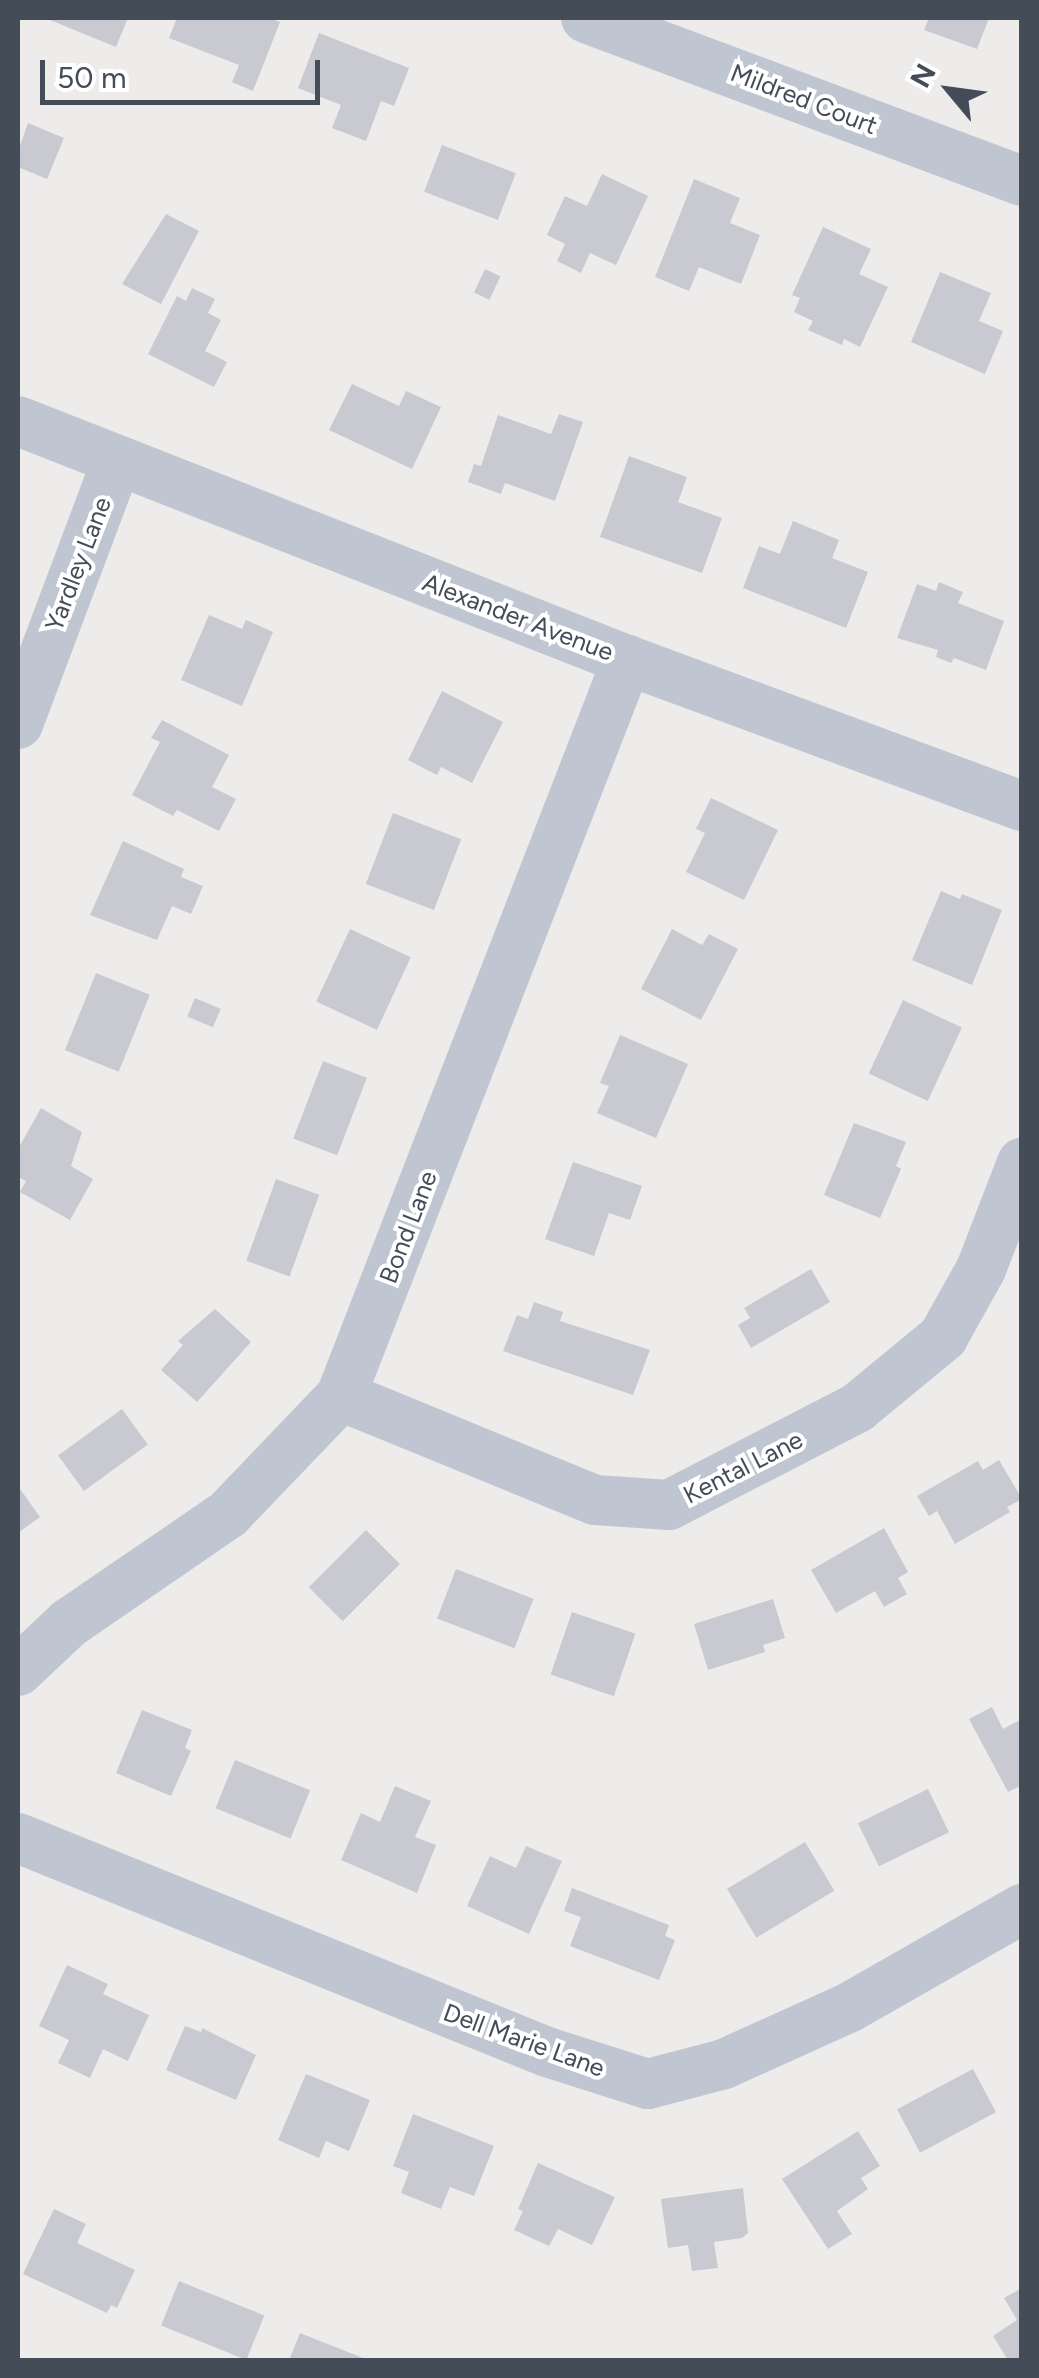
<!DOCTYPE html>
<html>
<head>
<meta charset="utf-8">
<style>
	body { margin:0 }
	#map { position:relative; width:1039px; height:2378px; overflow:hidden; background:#eeeceb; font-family:Figtree,sans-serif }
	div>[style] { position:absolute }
	.building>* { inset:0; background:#c8c9d1; transform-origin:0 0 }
	.minor>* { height:50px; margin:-25px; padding:0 25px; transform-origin:25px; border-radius:25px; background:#bfc5d1 }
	span { translate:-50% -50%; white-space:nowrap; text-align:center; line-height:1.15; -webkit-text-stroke:8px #fff; paint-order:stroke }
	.street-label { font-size:25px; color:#444c58 }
	.frame { position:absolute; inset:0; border:20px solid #444c58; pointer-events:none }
	.north { position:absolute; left:899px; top:40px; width:100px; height:100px; -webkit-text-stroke:8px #fff; paint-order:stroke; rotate:299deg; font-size:28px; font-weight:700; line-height:40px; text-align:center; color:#444c58 }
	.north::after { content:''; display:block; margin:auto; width:35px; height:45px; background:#444c58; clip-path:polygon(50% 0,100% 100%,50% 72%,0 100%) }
	.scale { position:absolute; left:40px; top:60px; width:280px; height:45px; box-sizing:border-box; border:5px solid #444c58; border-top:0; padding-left:12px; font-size:30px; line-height:35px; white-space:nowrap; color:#444c58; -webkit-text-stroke:8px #fff; paint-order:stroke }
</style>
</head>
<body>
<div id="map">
	<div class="building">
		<i style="clip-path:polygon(45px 18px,128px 18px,116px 47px)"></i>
		<i style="clip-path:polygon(177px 18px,270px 18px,280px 22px,253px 91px,232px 82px,239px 65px,169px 38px)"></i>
		<i style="clip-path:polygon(929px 18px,989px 18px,977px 49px,924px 30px)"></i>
		<i style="clip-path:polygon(319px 33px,409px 68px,394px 106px,381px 101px,366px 141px,332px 128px,341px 105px,298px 88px)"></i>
		<i style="clip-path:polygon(28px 123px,64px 138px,47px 179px,18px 167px,18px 151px)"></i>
		<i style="left:442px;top:145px;width:79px;height:50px;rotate:21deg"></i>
		<i style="clip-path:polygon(602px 174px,648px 196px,616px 265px,590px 253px,581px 273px,557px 261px,565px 244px,547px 235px,565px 196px,587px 206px)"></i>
		<i style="clip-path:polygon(694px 179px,740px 198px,730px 223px,760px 235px,741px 284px,699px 267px,689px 291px,655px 277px)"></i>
		<i style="clip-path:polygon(166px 214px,199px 231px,161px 304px,122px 284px)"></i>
		<i style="clip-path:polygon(823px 227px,871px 249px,859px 274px,888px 287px,860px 347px,844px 339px,842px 345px,808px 330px,813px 321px,794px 312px,800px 298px,792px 295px)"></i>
		<i style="left:485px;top:269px;width:17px;height:26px;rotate:25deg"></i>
		<i style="clip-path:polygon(940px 272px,991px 293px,979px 321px,1003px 331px,985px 374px,911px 342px)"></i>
		<i style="clip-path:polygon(192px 288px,215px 299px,208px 313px,221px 320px,205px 351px,227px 362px,214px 387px,148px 354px,177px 296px,186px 301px)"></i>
		<i style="clip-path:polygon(352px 384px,399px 406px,406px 391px,441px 407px,412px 469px,329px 430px)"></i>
		<i style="clip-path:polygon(559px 414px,583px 422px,555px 501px,505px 483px,501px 494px,468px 482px,474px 464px,481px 466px,498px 415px,551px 434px)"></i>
		<i style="clip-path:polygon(629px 456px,687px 477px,678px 502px,722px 518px,702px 573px,600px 537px)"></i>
		<i style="clip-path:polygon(793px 521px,839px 540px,832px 558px,868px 572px,846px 628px,743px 588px,759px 546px,780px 554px)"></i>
		<i style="clip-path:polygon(939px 582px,963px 592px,958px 603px,1004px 621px,986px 670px,954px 658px,951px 663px,936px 657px,938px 650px,897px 638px,917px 584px,936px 591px)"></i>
		<i style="clip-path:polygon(209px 615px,242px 629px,246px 620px,273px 632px,242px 706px,181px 680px)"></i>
		<i style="clip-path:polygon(442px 691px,503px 722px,472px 783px,441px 767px,437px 775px,408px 760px)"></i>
		<i style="clip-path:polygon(162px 720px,229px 755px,212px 787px,236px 799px,219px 831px,177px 810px,173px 816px,132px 795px,160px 742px,151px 738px)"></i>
		<i style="clip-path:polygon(711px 798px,778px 830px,744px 900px,686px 872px,705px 833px,696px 829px)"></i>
		<i style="left:393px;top:813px;width:73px;height:76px;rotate:21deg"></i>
		<i style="clip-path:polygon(123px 841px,184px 869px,181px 877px,203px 886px,191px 914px,172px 906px,157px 940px,90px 915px)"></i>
		<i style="clip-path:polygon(941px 891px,960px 899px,962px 894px,1002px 910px,972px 985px,912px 960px)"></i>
		<i style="left:350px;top:929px;width:67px;height:80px;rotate:25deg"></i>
		<i style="clip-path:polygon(672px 929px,702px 945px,709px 934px,738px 949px,701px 1020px,641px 989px)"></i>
		<i style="left:96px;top:973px;width:58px;height:83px;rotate:22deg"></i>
		<i style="left:195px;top:998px;width:28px;height:20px;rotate:23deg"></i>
		<i style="left:903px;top:1000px;width:65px;height:81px;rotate:25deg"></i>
		<i style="clip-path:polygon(620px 1035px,688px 1064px,656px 1138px,597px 1113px,609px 1086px,600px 1083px)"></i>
		<i style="left:323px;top:1061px;width:47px;height:83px;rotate:21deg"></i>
		<i style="clip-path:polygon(41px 1108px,82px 1132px,71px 1166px,93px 1179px,70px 1220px,20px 1192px,26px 1181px,18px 1177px,18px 1149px)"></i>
		<i style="clip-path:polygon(854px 1123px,906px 1142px,896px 1166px,901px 1169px,880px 1218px,824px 1195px)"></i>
		<i style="clip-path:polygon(573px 1162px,642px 1186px,630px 1220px,609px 1213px,594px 1256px,545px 1239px)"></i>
		<i style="left:276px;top:1179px;width:46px;height:87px;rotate:20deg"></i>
		<i style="clip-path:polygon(811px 1269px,830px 1302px,751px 1348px,738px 1325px,750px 1318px,744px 1308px)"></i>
		<i style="clip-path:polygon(534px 1302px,563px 1312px,560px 1321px,650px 1350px,633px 1395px,503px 1351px,517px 1315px,528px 1319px)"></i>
		<i style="clip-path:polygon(215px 1309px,251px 1342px,197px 1402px,161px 1370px,183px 1345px,178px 1341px)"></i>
		<i style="left:122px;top:1409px;width:44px;height:79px;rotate:54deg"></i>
		<i style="clip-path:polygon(999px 1460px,1022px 1499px,1007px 1507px,1010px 1512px,955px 1544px,937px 1511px,929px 1516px,917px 1496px,978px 1461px,983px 1470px)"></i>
		<i style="clip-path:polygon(18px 1486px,40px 1517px,18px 1533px)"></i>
		<i style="clip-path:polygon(884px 1528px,908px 1572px,898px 1578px,907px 1594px,884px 1607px,875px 1591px,836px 1613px,811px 1570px)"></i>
		<i style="left:366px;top:1530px;width:48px;height:81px;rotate:45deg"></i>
		<i style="left:456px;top:1569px;width:83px;height:53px;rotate:21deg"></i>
		<i style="clip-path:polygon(773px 1599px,785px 1638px,763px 1645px,765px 1652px,708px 1670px,694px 1624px)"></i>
		<i style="left:572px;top:1612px;width:67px;height:66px;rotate:19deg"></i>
		<i style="clip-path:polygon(992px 1707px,1003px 1729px,1022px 1719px,1022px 1785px,1008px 1792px,969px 1719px)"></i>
		<i style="clip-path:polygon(142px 1710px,192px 1730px,185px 1748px,191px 1751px,171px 1796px,116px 1773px)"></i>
		<i style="left:235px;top:1760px;width:81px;height:52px;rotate:22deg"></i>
		<i style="clip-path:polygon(395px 1786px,431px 1801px,415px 1837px,436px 1845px,417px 1893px,341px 1860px,361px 1813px,380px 1822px)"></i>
		<i style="left:928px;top:1789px;width:48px;height:78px;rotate:64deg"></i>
		<i style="left:805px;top:1842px;width:57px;height:91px;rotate:59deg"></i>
		<i style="clip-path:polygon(526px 1846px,562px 1861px,529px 1934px,467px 1906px,490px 1856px,516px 1868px)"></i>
		<i style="clip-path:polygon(572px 1888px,669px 1925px,665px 1936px,675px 1940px,659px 1980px,570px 1946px,581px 1917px,564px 1911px)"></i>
		<i style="clip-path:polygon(67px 1965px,108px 1984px,103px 1994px,149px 2015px,128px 2061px,103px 2049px,90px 2078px,58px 2063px,69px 2040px,39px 2026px)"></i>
		<i style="clip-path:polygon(185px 2026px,201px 2032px,202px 2028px,256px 2055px,236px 2100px,166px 2070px)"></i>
		<i style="left:973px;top:2069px;width:49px;height:86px;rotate:62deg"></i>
		<i style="clip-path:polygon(306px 2074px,370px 2100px,349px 2151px,326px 2141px,319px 2158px,278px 2140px)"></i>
		<i style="clip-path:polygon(413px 2114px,494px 2146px,474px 2196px,450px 2187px,441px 2209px,401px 2193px,409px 2172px,393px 2166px)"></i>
		<i style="clip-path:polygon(858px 2131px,880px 2166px,861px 2178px,868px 2189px,837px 2211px,852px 2234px,828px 2249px,782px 2179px)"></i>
		<i style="clip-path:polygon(538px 2163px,615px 2197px,592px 2245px,558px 2229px,549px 2246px,514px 2230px,523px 2211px,518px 2209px)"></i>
		<i style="clip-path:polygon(743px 2188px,748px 2233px,742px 2238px,714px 2242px,718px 2268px,692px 2271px,688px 2245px,668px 2248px,661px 2199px)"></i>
		<i style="clip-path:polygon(54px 2209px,86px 2224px,77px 2243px,135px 2270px,117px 2308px,111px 2305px,107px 2313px,23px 2274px)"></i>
		<i style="left:179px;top:2281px;width:92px;height:48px;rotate:22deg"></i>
		<i style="clip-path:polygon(1022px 2288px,1022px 2360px,1008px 2360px,993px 2336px,1017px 2320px,1004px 2298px)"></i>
		<i style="clip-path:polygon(300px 2333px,368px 2360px,289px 2360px)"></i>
	</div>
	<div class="minor">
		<i style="left:586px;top:18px;width:465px;rotate:20.5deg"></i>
		<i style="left:18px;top:421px;width:654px;rotate:21.43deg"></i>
		<i style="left:627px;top:660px;width:421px;rotate:20.3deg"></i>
		<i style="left:18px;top:724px;width:282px;rotate:-69.4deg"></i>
		<i style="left:341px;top:1396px;width:274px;rotate:22.3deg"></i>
		<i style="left:595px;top:1500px;width:74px;rotate:3.9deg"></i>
		<i style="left:669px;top:1505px;width:212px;rotate:-27.3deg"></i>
		<i style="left:857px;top:1408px;width:112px;rotate:-39.5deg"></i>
		<i style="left:943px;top:1337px;width:78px;rotate:-60.8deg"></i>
		<i style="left:981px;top:1269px;width:114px;rotate:-68.9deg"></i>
		<i style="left:18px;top:1671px;width:70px;rotate:-43.3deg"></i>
		<i style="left:69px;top:1623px;width:193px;rotate:-34.4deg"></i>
		<i style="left:228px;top:1514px;width:163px;rotate:-46.2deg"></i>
		<i style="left:341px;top:1396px;width:790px;rotate:-68.76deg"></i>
		<i style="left:18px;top:1838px;width:571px;rotate:22.03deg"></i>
		<i style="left:547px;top:2052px;width:106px;rotate:17.6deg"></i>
		<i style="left:648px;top:2084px;width:79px;rotate:-14.7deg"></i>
		<i style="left:724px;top:2064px;width:138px;rotate:-24.3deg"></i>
		<i style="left:850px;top:2007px;width:198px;rotate:-29.7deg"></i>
	</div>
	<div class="street-label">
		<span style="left:804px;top:99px;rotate:21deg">Mildred Court</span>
		<span style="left:78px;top:564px;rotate:-69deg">Yardley Lane</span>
		<span style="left:518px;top:617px;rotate:21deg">Alexander Avenue</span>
		<span style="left:408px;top:1227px;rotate:-69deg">Bond Lane</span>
		<span style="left:743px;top:1467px;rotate:-27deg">Kental Lane</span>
		<span style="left:524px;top:2040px;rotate:20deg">Dell Marie Lane</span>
	</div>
	<div class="frame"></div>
	<div class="north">N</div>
	<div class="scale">50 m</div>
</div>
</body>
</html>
